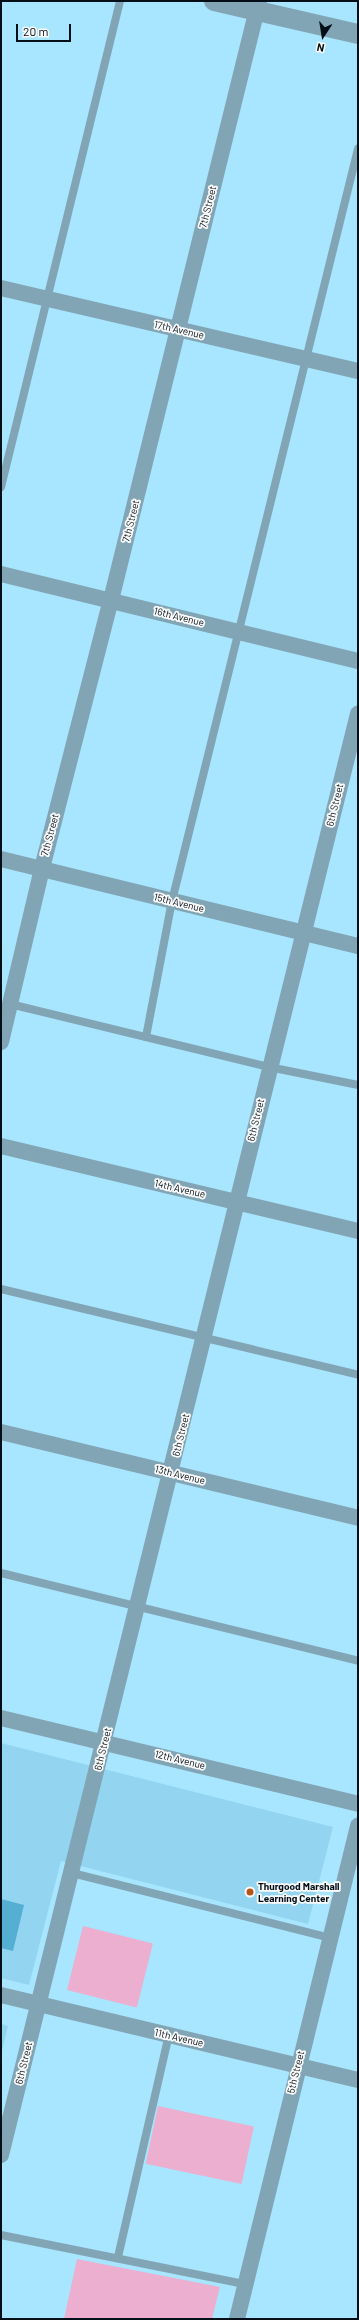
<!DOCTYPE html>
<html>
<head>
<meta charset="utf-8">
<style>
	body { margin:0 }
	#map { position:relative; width:359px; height:2320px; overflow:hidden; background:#a8e5ff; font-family:Barlow,sans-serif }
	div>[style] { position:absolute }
	.built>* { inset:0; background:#93d5f1 }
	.green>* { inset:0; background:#ecafcf; transform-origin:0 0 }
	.building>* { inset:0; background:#54afd2 }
	.service>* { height:8px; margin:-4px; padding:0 4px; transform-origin:4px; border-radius:4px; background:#82a5b5 }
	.minor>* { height:16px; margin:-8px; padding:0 8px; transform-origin:8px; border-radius:8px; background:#82a5b5 }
	.tertiary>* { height:20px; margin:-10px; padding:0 10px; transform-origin:10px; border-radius:10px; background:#82a5b5 }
	.dots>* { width:11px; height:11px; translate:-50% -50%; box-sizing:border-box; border:2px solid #fbfbfb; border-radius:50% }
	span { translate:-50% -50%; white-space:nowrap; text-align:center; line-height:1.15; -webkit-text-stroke:3.5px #fbfbfb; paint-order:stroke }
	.street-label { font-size:10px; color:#000e17 }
	.poi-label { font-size:10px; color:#000e17; font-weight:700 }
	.left { translate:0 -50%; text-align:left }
	.frame { position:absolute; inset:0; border:2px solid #000e17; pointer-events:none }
	.north { position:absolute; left:303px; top:16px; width:40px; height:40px; -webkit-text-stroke:3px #fbfbfb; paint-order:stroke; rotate:192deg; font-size:11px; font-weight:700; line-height:16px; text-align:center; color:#000e17 }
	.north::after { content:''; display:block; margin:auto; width:14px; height:18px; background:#000e17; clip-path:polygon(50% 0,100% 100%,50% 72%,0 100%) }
	.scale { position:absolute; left:16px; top:24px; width:55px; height:18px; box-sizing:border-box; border:2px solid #000e17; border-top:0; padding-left:5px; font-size:12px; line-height:14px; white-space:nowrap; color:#000e17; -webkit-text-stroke:3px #fbfbfb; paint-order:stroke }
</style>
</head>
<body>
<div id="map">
	<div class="built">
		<i style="clip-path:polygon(1px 1743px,333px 1827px,308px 1924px,61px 1861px,29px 1985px,1px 1978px)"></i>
		<i style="clip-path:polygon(1px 2024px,8px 2026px,1px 2055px)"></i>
	</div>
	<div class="green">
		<i style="left:83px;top:1926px;width:72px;height:66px;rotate:14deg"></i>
		<i style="left:158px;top:2106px;width:98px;height:59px;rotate:12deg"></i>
		<i style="clip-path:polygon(77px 2259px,220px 2287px,212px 2319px,64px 2319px)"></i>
	</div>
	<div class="building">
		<i style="clip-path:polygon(1px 1899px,24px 1905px,13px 1951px,1px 1948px)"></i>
	</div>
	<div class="service">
		<i style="left:1px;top:487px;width:500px;rotate:-76.24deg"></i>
		<i style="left:10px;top:1004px;width:267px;rotate:13.7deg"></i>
		<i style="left:269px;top:1067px;width:91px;rotate:11.4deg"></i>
		<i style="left:146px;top:1037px;width:138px;rotate:-79.2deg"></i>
		<i style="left:172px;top:901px;width:775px;rotate:-76.11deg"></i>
		<i style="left:1px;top:1289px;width:367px;rotate:13.5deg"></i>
		<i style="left:1px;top:1573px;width:368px;rotate:13.8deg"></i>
		<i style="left:72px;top:1873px;width:266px;rotate:14.1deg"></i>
		<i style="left:1px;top:2235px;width:249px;rotate:11.4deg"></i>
		<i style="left:118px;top:2257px;width:228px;rotate:-77.1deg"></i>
	</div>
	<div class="minor">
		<i style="left:1px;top:288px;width:367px;rotate:13.1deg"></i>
		<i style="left:1px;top:574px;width:367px;rotate:13.7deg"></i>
		<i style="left:1px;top:859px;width:367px;rotate:13.7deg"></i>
		<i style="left:1px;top:1042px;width:179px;rotate:-76.7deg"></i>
		<i style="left:42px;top:868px;width:277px;rotate:-75.6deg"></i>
		<i style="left:111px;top:600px;width:617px;rotate:-76.12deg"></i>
		<i style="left:1px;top:1146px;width:367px;rotate:13.4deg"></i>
		<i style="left:1px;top:1432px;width:367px;rotate:13.5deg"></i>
		<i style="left:1px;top:1718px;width:367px;rotate:13.5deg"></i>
		<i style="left:1px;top:1995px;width:367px;rotate:13.4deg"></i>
		<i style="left:1px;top:2155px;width:1485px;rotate:-76.09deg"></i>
		<i style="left:237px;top:2319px;width:508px;rotate:-76.21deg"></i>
	</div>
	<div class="tertiary">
		<i style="left:214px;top:1px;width:148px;rotate:12.9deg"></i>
	</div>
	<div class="dots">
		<i style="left:250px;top:1892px;background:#b7541a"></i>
	</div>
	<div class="street-label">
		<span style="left:208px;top:207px;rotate:-76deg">7th Street</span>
		<span style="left:179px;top:330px;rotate:13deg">17th Avenue</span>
		<span style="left:131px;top:521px;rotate:-76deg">7th Street</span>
		<span style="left:179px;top:617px;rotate:14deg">16th Avenue</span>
		<span style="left:335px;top:805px;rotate:-76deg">6th Street</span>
		<span style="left:50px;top:835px;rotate:-75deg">7th Street</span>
		<span style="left:179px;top:903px;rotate:14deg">15th Avenue</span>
		<span style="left:256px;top:1120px;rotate:-76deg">6th Street</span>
		<span style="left:180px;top:1189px;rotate:13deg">14th Avenue</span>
		<span style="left:181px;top:1435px;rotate:-76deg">6th Street</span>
		<span style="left:180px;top:1475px;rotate:14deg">13th Avenue</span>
		<span style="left:103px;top:1749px;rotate:-76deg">6th Street</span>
		<span style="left:180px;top:1760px;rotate:14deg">12th Avenue</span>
		<span style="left:179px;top:2038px;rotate:13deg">11th Avenue</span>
		<span style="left:24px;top:2063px;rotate:-76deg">6th Street</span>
		<span style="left:296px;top:2072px;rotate:-76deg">5th Street</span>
	</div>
	<div class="poi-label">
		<span class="left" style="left:258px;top:1892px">Thurgood Marshall<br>Learning Center</span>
	</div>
	<div class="frame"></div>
	<div class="north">N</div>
	<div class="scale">20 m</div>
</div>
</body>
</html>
